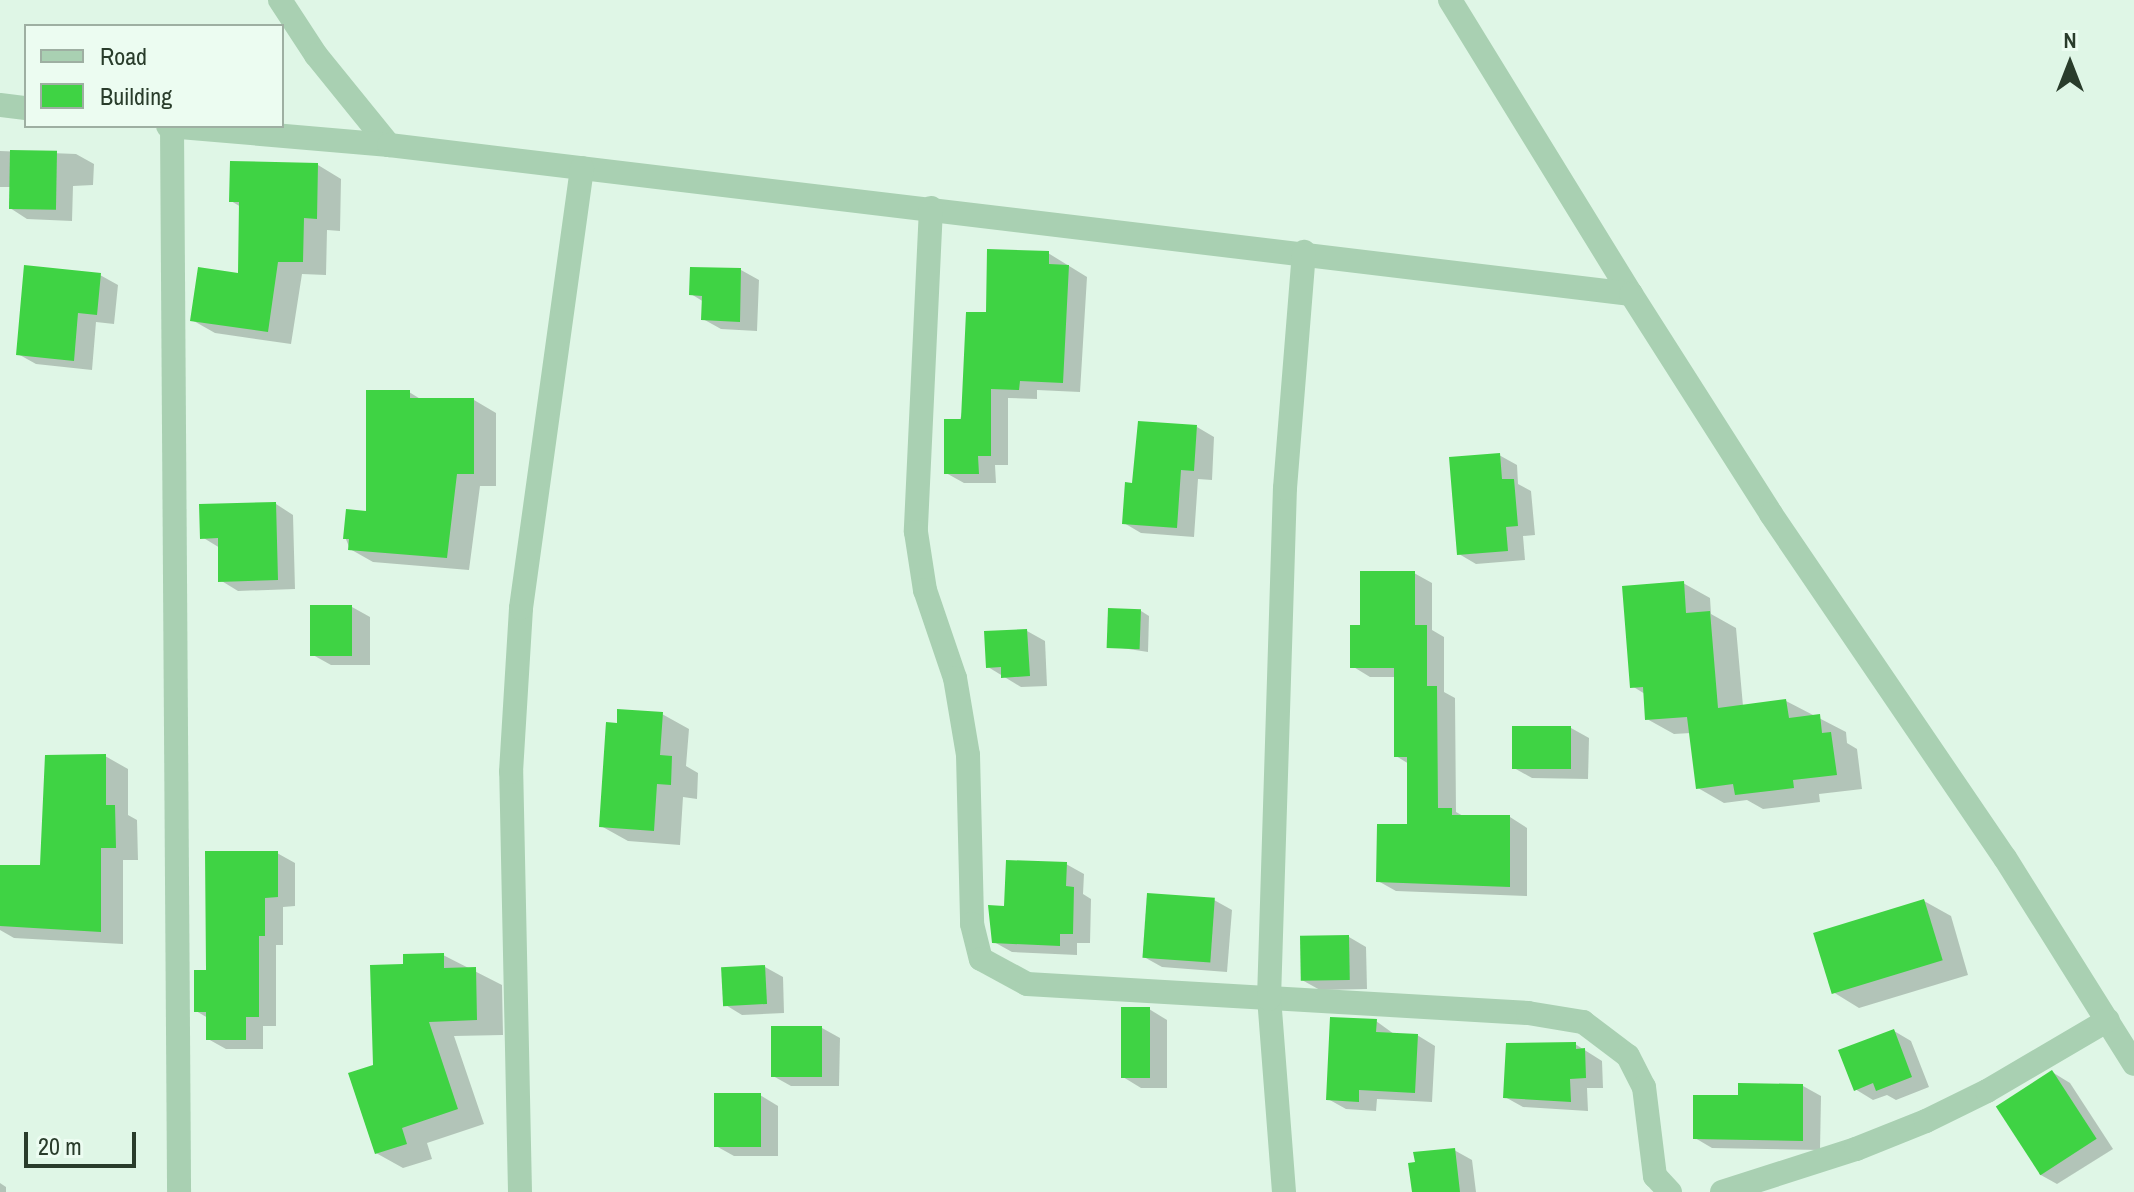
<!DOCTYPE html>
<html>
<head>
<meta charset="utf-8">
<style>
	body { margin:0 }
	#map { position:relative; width:2134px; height:1192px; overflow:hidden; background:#dff6e6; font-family:"Archivo Narrow",sans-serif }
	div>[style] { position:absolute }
	.shadow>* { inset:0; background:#0003 }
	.building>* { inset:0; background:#3fd344; transform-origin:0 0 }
	.street>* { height:24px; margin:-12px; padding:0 12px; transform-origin:12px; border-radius:12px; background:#a9d0b2 }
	span { translate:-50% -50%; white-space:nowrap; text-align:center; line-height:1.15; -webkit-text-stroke:7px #ecfcf1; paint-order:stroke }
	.legend { position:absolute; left:24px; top:24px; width:260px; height:104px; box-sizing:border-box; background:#ecfcf1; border:2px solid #9eafa2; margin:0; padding:10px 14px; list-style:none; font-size:24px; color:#293c2b }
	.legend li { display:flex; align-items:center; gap:16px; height:40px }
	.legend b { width:40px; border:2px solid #9eafa2 }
	.north { position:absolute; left:2030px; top:24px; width:80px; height:80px; -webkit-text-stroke:6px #ecfcf1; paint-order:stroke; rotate:0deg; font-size:22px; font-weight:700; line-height:32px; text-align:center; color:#293c2b }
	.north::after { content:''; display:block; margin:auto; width:28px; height:36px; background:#293c2b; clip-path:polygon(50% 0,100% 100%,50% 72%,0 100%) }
	.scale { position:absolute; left:24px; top:1132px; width:112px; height:36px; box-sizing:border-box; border:4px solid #293c2b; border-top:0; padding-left:10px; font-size:24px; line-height:28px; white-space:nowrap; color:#293c2b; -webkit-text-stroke:6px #ecfcf1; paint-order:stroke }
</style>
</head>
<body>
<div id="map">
	<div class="shadow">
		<i style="clip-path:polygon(0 151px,76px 154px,94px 164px,93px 185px,73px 186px,72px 221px,27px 219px,10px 208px,11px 187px,0 187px)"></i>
		<i style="clip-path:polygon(318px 165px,341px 179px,340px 231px,327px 230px,326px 275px,302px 274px,291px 344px,215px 333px,192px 320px,240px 275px,241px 207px,231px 201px)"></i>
		<i style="clip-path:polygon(1048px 253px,1087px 277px,1080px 392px,1037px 390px,1037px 399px,1008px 398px,1008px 465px,995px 465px,996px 483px,964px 483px,946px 473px,988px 314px)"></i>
		<i style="clip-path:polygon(741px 270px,759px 280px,757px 331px,721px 329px,703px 319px,704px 302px,691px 294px)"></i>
		<i style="clip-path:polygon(100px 275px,118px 285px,114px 324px,96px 322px,92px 370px,36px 364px,18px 354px)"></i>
		<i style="clip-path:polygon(409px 392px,422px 400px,474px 400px,496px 413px,496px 486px,480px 486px,469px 570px,373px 562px,350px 549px,345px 537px,368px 513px)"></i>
		<i style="clip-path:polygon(1197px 427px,1214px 437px,1212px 480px,1198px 479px,1194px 537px,1141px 533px,1124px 523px,1134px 485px)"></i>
		<i style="clip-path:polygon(1499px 455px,1517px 465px,1518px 484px,1531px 491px,1535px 535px,1523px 536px,1525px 560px,1476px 564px,1459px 554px)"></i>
		<i style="clip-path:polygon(276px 504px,293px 515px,295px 589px,238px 591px,220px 580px,220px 548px,202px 537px)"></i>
		<i style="clip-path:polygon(1414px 573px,1432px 583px,1432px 630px,1444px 637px,1444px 692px,1455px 698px,1456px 812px,1465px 817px,1510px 817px,1527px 828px,1527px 896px,1396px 891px,1378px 881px,1409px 826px,1409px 764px,1396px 756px,1396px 677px,1370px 677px,1352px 666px,1362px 627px)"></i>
		<i style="clip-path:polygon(1683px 583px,1710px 598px,1711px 614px,1736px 628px,1743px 706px,1786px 701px,1846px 732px,1847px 743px,1857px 749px,1862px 789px,1819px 794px,1820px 802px,1763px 809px,1747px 800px,1724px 803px,1698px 788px,1691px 733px,1674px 734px,1647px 719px,1645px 694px,1632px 686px)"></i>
		<i style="clip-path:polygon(352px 607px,370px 617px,370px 665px,331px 665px,313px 655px)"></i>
		<i style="clip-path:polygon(1141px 611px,1149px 616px,1148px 652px,1109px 646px)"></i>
		<i style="clip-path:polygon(1027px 631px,1045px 641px,1047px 686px,1021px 687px,988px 667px)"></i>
		<i style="clip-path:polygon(662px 714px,689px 729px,686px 766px,698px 773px,697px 799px,683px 797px,680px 845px,628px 841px,601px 826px)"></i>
		<i style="clip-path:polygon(1571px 728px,1589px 738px,1588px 779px,1532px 778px,1514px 768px)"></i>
		<i style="clip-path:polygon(105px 756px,128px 769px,128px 815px,137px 820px,138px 860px,123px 860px,123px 944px,14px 938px,0 930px,0 867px,42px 867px)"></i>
		<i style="clip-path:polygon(277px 853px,295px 863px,295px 906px,283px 907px,283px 945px,276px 945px,276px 1026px,263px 1026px,263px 1049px,226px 1049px,208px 1039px,208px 1018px,196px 1011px,208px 972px)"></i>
		<i style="clip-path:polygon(1066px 864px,1084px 874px,1083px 894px,1091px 899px,1090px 943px,1077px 943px,1077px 955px,1012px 952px,994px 942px,1006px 908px)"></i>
		<i style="clip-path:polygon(1214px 900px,1232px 910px,1227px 972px,1162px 967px,1144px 957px)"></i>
		<i style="clip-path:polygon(1924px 901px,1951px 916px,1968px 975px,1859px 1008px,1833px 992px)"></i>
		<i style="clip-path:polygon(1349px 937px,1366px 947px,1367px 989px,1320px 990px,1302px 980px)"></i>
		<i style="clip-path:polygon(443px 955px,502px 985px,503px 1035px,454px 1036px,484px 1124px,427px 1143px,432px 1159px,403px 1168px,376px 1153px,375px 1066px,405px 966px)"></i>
		<i style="clip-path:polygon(765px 967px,783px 977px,784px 1013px,742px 1015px,724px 1004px)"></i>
		<i style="clip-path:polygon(1149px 1009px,1167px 1020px,1167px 1088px,1141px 1088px,1123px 1077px)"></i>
		<i style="clip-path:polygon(1376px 1021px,1394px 1034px,1417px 1035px,1435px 1046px,1432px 1102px,1377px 1099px,1376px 1111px,1346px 1109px,1328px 1099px)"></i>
		<i style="clip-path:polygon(822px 1028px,840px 1038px,839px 1086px,791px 1086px,773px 1076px)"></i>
		<i style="clip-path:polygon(1894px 1031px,1911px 1041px,1929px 1087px,1896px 1100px,1887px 1095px,1873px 1100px,1855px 1089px)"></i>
		<i style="clip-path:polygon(1575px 1044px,1602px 1061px,1603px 1088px,1587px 1088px,1588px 1111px,1523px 1107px,1505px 1097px)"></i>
		<i style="clip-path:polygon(2052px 1072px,2070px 1083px,2113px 1149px,2057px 1184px,2039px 1174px)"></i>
		<i style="clip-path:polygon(1803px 1086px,1821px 1096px,1820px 1150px,1712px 1148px,1695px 1138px,1740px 1097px)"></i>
		<i style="clip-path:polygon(760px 1095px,778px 1106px,778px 1156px,734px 1156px,716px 1146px)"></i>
		<i style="clip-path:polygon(1454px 1150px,1472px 1160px,1476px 1192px,1414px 1192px)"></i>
		<i style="clip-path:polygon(0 1183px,6px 1187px,6px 1192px,0 1192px)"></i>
	</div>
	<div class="building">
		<i style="left:10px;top:150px;width:47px;height:59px;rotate:1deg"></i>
		<i style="clip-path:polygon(230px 161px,318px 163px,317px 219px,304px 218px,303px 262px,278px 262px,268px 332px,190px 321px,198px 267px,238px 273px,239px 202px,229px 202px)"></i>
		<i style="clip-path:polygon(987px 249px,1049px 251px,1049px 264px,1069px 265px,1063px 383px,1020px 381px,1019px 390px,991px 389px,991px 456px,978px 456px,979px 474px,944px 474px,944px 419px,961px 419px,966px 312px,986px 312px)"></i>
		<i style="clip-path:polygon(24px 265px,101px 273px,97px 315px,78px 313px,74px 361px,16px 355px)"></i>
		<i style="clip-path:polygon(690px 267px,741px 268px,740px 322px,701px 320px,702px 296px,689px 295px)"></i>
		<i style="clip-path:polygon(366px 390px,410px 390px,410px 398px,474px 398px,474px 474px,457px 474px,447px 558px,348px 550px,349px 539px,343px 539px,346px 509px,366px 511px)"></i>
		<i style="clip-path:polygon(1138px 421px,1197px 425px,1194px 471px,1181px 470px,1177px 528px,1122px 524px,1125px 482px,1132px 483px)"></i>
		<i style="clip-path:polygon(1500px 453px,1502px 479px,1514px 479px,1518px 526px,1506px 527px,1508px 551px,1457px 555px,1449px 457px)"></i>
		<i style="clip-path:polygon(276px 502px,278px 580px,218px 582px,218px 538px,200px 539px,199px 504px)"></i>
		<i style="clip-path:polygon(1360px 571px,1415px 571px,1415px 625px,1427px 625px,1427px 686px,1437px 686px,1438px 808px,1452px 808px,1452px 815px,1510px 815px,1510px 887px,1376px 882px,1377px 824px,1407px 824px,1407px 757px,1394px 757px,1394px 668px,1350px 668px,1350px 625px,1360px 625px)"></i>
		<i style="clip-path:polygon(1684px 581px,1686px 613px,1710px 611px,1718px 708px,1786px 699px,1789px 718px,1820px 714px,1822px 733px,1831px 732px,1837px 775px,1793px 780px,1794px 788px,1735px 795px,1733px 784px,1696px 789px,1687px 717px,1645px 720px,1643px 687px,1630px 688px,1622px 586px)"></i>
		<i style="left:310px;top:605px;width:42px;height:51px"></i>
		<i style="left:1108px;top:608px;width:33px;height:40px;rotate:2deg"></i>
		<i style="clip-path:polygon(1027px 629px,1030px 676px,1001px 678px,1001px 667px,986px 668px,984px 631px)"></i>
		<i style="clip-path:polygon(617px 709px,663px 712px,660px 755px,672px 756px,671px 785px,657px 784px,654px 831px,599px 827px,606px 722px,617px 723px)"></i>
		<i style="left:1512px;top:726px;width:59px;height:43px"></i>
		<i style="clip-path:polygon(106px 754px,106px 805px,115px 805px,116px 848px,101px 848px,101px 932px,0 926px,0 865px,40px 865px,45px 755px)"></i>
		<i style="clip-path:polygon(205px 851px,278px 851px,278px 897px,265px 898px,265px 936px,259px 936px,259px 1017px,246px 1017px,246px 1040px,206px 1040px,206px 1012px,194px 1012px,194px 970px,206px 970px)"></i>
		<i style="clip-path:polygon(1006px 860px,1067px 862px,1066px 886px,1074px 887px,1073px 934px,1060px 934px,1060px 946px,992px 943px,988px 905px,1004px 906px)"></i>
		<i style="left:1147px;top:893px;width:68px;height:65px;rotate:4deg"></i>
		<i style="left:1924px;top:899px;width:64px;height:116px;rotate:73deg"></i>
		<i style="left:1349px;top:935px;width:45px;height:49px;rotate:89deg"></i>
		<i style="clip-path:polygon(444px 953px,444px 968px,476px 967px,477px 1020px,429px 1022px,458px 1109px,402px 1128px,407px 1144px,375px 1154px,348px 1073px,373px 1065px,370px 965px,403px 964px,403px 954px)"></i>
		<i style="left:765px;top:965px;width:39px;height:44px;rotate:87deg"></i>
		<i style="left:1121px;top:1007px;width:29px;height:71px"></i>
		<i style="clip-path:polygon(1330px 1017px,1377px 1019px,1376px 1032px,1418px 1034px,1415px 1093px,1359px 1090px,1359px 1102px,1326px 1100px)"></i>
		<i style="left:771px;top:1026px;width:51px;height:51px"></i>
		<i style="clip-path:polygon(1894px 1029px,1912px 1077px,1876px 1091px,1873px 1083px,1854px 1091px,1838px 1050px)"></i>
		<i style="clip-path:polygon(1576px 1042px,1576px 1049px,1585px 1048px,1586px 1078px,1570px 1079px,1571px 1102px,1503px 1098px,1506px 1043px)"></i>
		<i style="left:2052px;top:1070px;width:82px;height:67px;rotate:57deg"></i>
		<i style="clip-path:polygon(1738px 1083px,1803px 1084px,1803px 1141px,1693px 1139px,1693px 1095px,1738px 1095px)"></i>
		<i style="left:714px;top:1093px;width:47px;height:54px"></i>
		<i style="clip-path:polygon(1455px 1148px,1460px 1192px,1412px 1192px,1408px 1163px,1415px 1162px,1413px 1152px)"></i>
	</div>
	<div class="street">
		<i style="left:280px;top:0;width:66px;rotate:56.8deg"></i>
		<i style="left:316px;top:55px;width:116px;rotate:51deg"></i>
		<i style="left:1450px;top:0;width:345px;rotate:58.4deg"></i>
		<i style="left:0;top:105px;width:26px;rotate:7deg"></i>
		<i style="left:168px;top:126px;width:222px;rotate:4.9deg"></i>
		<i style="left:389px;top:145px;width:1251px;rotate:6.84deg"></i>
		<i style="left:1631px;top:294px;width:261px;rotate:57.5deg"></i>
		<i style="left:1771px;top:514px;width:416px;rotate:55.8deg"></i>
		<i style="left:2005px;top:858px;width:243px;rotate:57.9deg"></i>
		<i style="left:172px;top:126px;width:1066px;rotate:89.62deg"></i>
		<i style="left:931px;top:208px;width:324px;rotate:92.7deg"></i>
		<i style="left:916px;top:532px;width:59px;rotate:81.2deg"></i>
		<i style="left:925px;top:590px;width:93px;rotate:71.2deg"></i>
		<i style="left:955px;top:678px;width:78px;rotate:80.4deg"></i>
		<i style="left:968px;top:755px;width:169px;rotate:88.6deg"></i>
		<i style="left:972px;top:924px;width:36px;rotate:76deg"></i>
		<i style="left:981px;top:959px;width:52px;rotate:28.5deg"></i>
		<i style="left:1027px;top:984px;width:502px;rotate:3.31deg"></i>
		<i style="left:1528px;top:1013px;width:56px;rotate:9.3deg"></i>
		<i style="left:1583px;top:1022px;width:56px;rotate:37.1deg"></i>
		<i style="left:1628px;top:1056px;width:35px;rotate:63deg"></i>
		<i style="left:1644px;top:1087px;width:90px;rotate:83deg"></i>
		<i style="left:1655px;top:1176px;width:22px;rotate:47deg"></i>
		<i style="left:520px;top:1192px;width:420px;rotate:-91.2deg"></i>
		<i style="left:511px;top:772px;width:164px;rotate:-86.5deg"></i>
		<i style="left:521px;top:608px;width:444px;rotate:-82.1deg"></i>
		<i style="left:1284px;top:1192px;width:194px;rotate:-94.4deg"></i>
		<i style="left:1269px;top:999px;width:511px;rotate:-88.21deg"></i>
		<i style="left:1285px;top:488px;width:237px;rotate:-85.4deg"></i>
		<i style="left:1722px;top:1192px;width:141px;rotate:-17.8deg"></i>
		<i style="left:1856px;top:1149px;width:75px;rotate:-21.8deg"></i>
		<i style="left:1926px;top:1121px;width:68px;rotate:-26.2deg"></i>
		<i style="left:1987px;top:1091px;width:140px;rotate:-30.4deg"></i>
	</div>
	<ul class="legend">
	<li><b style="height:10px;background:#a9d0b2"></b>Road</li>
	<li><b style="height:22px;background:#3fd344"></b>Building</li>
	</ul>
	<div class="north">N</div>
	<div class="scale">20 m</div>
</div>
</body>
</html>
